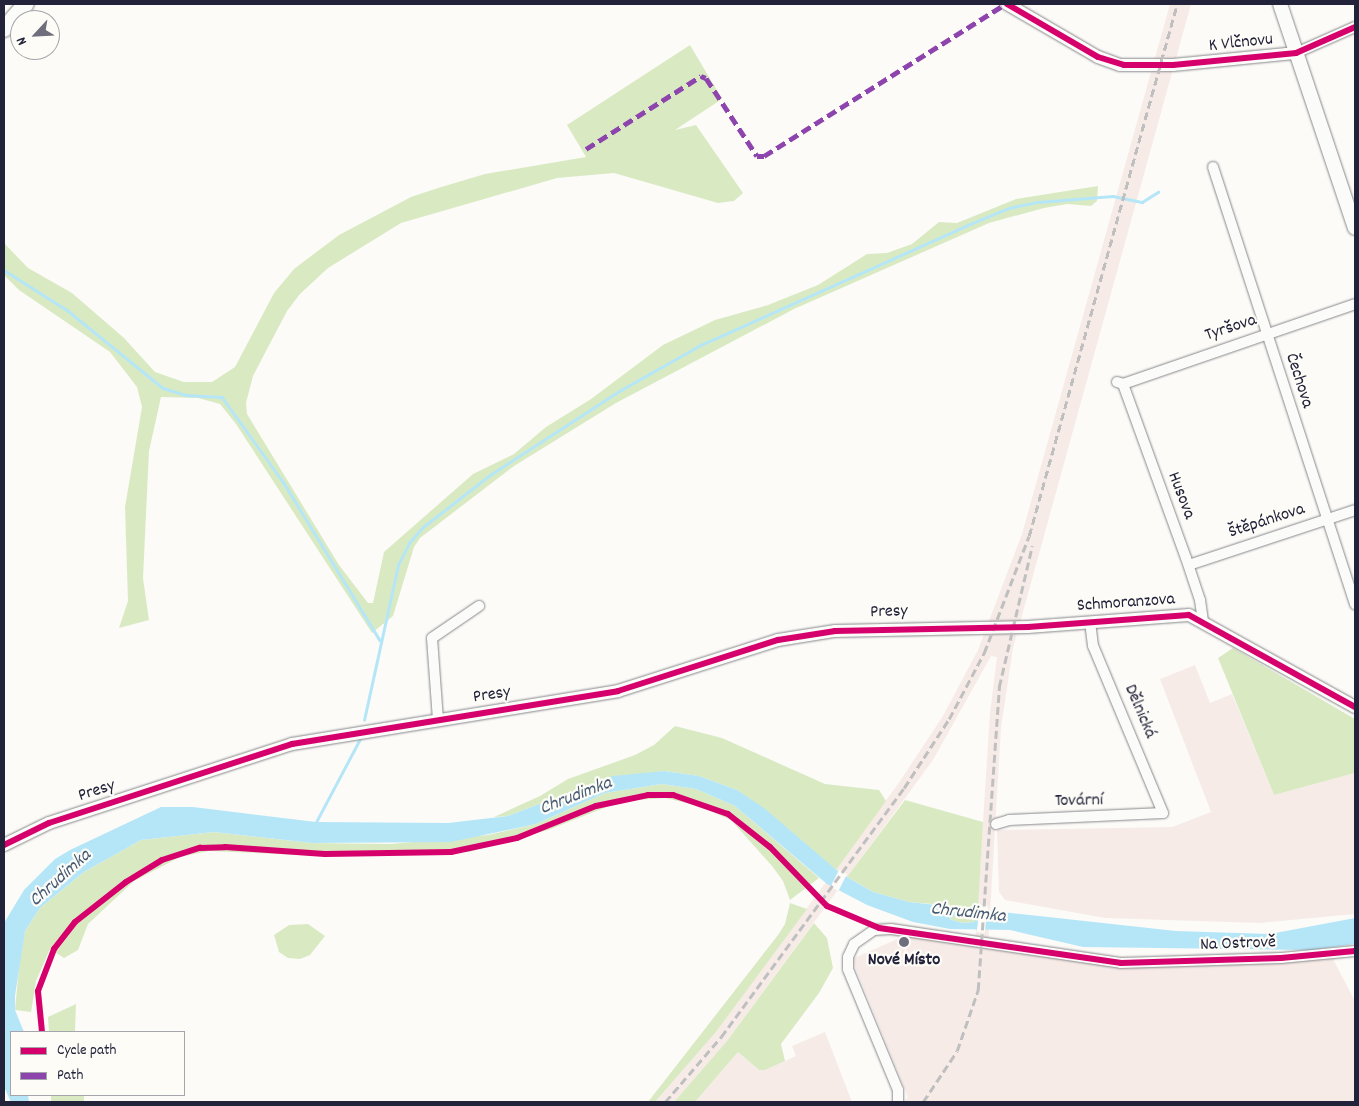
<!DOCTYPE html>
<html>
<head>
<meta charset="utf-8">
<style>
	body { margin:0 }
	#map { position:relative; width:1359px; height:1106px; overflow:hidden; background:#fcfbf8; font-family:Dekko,sans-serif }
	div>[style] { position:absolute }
	.built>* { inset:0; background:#f6ebe7 }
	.green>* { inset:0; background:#d9eac3; transform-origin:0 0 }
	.water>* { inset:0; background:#b5e6f8 }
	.pier>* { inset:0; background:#fcfbf8; transform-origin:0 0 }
	.stream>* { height:2.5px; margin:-1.25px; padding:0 1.25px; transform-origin:1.25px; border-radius:1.25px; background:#b5e6f8 }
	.roads { filter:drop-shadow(0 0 1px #88888c) drop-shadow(0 0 1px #88888c) }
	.minor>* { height:10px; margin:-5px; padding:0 5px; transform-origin:5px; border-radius:5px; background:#fbfbf9 }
	.tertiary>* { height:12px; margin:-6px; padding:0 6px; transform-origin:6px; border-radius:6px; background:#fbfbf9 }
	.secondary>* { height:14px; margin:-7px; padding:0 7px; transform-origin:7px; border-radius:7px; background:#fbfbf9 }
	.primary>* { height:16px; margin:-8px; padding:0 8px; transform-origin:8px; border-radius:8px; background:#fbfbf9 }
	.rail>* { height:2.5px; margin-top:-1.25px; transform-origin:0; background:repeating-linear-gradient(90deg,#bfbfc0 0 8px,transparent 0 12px) }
	.quiet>* { height:5px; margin-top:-2.5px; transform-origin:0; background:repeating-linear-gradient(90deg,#8e44ad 0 10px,transparent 0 15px) }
	.cycleway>* { height:6px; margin:-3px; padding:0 3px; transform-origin:3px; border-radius:3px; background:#d6006c }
	.dots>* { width:14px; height:14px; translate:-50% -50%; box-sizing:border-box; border:2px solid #fdfcf7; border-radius:50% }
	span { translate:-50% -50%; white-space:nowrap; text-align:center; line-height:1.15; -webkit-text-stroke:4.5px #fdfcf7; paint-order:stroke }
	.street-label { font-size:18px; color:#22223b }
	.poi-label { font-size:18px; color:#22223b; font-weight:700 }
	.water-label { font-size:19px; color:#455a74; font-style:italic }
	.frame { position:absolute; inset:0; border:5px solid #22223b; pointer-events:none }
	.legend { position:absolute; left:10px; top:1031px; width:175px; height:65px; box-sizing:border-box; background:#fdfcf7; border:1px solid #a5a5ac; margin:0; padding:6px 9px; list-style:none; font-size:15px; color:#22223b }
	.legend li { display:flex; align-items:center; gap:10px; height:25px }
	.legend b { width:25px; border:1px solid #a5a5ac }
	.north { position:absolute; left:10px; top:10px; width:50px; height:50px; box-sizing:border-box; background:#fdfcf7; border:1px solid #a5a5ac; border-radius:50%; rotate:245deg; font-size:14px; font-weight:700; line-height:20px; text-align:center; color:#22223b }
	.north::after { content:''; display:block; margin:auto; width:18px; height:22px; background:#6e6e7d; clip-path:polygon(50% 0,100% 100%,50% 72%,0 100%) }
</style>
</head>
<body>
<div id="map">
	<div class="built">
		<i style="clip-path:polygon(1170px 4px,1191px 4px,1013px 648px,1001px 728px,988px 947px,1099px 961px,1336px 957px,1334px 961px,1355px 1001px,1355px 1102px,904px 1102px,908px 1097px,852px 959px,904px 936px,975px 945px,990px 713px,997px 657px,991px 656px,933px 760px,727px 1041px,674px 1102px,655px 1102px,716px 1032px,898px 784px,943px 716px,978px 650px,1022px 534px)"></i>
		<i style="clip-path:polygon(1195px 665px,1210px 703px,1232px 694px,1274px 795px,1355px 773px,1355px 914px,1260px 923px,1105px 918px,1005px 900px,999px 892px,997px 830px,1172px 827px,1211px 812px,1160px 679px)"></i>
		<i style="clip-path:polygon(825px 1032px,852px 1102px,695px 1102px,738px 1052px,759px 1070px,765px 1070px,796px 1056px,792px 1046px)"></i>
	</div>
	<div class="green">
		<i style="clip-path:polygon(690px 45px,722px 99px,675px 130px,696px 125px,743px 193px,734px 201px,718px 203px,614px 173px,557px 178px,401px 223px,328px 268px,300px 294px,287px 311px,253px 376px,246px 403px,247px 414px,339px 565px,368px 603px,373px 603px,384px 552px,473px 474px,514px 454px,546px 427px,591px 399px,663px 345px,715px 320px,768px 305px,818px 285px,867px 254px,887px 253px,912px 244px,939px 222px,957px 223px,1016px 199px,1098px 186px,1097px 201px,1091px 206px,1067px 204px,1044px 208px,989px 223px,794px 309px,616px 403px,514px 466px,420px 538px,414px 547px,393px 616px,372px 633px,236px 424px,220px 404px,198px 398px,161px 397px,149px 451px,143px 578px,149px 620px,119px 628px,128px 601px,125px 507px,142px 407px,137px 387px,110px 352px,19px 290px,4px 275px,4px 243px,28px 268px,72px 293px,124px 338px,155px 372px,184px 382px,212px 382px,235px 367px,274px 293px,294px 269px,339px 235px,411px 197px,438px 188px,485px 174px,586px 157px,567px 125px)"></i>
		<i style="clip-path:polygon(1233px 648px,1355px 719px,1355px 773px,1274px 795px,1218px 658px)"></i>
		<i style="clip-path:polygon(675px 726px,722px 738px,825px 784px,879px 790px,886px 801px,836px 870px,737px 790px,699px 776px,664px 771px,600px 781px,508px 816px,494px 817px,540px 796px,568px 779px,635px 755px,654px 745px)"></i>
		<i style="clip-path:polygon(662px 784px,696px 789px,735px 806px,819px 878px,790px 900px,783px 881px,772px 866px,731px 820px,699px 806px,665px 798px,622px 801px,548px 830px,469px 852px,321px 856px,209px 851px,180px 857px,134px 881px,88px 924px,78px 950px,64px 958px,50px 949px,36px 981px,31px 1012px,15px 1010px,21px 946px,25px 931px,40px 908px,84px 872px,141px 840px,214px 832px,312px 843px,391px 844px,488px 835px,536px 824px,605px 793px)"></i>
		<i style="clip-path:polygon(905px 800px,983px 822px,978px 908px,909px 902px,873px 892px,847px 877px)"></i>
		<i style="clip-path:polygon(790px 903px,807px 909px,716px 1032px,655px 1102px,648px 1102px,778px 935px,785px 924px)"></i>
		<i style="clip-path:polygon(958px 914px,974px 918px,975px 922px,962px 923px,949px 919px)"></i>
		<i style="clip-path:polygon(814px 923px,827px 938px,833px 968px,819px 993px,781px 1044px,785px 1061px,765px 1070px,759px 1070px,738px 1052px,695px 1102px,674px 1102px,727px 1041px)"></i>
		<i style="clip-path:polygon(308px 924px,325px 936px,310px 955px,300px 959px,288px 958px,279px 952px,274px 935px,289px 925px)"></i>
		<i style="clip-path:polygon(76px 1004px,75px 1032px,49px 1032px,48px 1017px)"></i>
		<i style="left:51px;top:1095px;width:33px;height:7px"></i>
	</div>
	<div class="water">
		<i style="clip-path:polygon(evenodd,664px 771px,699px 776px,737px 790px,764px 808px,840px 873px,873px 892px,909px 902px,1176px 931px,1270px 934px,1355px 918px,1355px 944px,1312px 950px,1083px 947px,1010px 930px,950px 929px,913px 922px,867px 905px,827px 884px,735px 806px,696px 789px,662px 784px,605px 793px,536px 824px,451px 842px,312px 843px,214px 832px,141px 840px,84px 872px,40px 908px,25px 931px,15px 996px,15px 1010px,24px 1032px,11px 1032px,11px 1095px,28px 1095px,29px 1102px,11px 1102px,4px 1087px,4px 923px,24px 890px,55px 859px,70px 850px,161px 807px,193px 807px,316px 822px,448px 823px,508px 816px,613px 776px,664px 771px,958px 914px,974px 918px,975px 922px,962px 923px,949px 919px,958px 914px)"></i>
	</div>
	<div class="pier">
		<i style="left:839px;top:870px;width:9px;height:19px;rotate:27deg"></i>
		<i style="left:980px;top:905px;width:8px;height:27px;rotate:7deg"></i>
	</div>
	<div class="stream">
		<i style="left:4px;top:270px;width:75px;rotate:32.4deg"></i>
		<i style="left:67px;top:310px;width:124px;rotate:39.1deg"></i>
		<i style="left:163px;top:388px;width:24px;rotate:17deg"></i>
		<i style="left:186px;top:395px;width:36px;rotate:3deg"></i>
		<i style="left:222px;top:397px;width:106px;rotate:54.2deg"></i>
		<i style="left:284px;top:483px;width:184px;rotate:58.6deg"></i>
		<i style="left:364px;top:720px;width:159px;rotate:-77.6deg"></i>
		<i style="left:398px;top:565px;width:25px;rotate:-63deg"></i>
		<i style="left:409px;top:543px;width:21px;rotate:-49deg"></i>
		<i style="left:423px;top:527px;width:85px;rotate:-37.8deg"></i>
		<i style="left:490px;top:475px;width:156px;rotate:-33deg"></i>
		<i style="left:621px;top:390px;width:92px;rotate:-29.4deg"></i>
		<i style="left:701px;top:345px;width:293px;rotate:-24.2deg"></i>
		<i style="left:968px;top:225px;width:44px;rotate:-22.5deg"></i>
		<i style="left:1009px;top:208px;width:30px;rotate:-12deg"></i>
		<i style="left:1038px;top:202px;width:75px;rotate:-4.6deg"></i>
		<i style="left:1113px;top:196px;width:30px;rotate:12deg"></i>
		<i style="left:1142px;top:202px;width:19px;rotate:-32deg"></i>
		<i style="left:315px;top:824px;width:98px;rotate:-62.1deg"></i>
	</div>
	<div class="roads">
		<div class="minor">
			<i style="left:1296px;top:53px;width:64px;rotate:-23.8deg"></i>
			<i style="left:1213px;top:167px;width:460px;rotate:72deg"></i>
			<i style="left:1117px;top:382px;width:6px;rotate:18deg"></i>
			<i style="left:1123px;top:384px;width:245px;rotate:-19deg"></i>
			<i style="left:1123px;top:384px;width:185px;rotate:70.1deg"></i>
			<i style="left:1186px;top:558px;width:44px;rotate:71.6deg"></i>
			<i style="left:1200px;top:600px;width:21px;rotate:82deg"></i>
			<i style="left:1189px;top:565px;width:175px;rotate:-18.3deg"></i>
			<i style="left:438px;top:720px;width:82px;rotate:-94.2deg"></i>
			<i style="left:432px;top:638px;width:57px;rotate:-34.2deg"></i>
			<i style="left:996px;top:824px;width:14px;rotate:-17deg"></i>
			<i style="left:1009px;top:820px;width:154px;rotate:-2.6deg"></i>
			<i style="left:1163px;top:813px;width:181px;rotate:-112.7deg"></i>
			<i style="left:1093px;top:646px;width:24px;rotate:-97deg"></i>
			<i style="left:898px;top:1102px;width:12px;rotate:-90deg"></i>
			<i style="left:898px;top:1090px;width:131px;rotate:-112.5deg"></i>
			<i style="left:848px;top:969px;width:12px;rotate:-90deg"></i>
			<i style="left:848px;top:957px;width:14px;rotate:-65deg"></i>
			<i style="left:854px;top:944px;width:24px;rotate:-35deg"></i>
			<i style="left:874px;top:930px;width:17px;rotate:-3deg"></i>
			<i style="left:891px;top:929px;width:232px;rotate:8.4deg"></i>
			<i style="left:1121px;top:963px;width:160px;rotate:-1.8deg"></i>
			<i style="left:1281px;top:958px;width:74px;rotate:-5.4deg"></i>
		</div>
		<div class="tertiary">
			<i style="left:1007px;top:4px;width:105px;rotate:30.2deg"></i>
			<i style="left:1098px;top:57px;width:23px;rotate:20deg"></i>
			<i style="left:1120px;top:65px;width:53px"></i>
			<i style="left:1173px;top:65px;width:124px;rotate:-5.6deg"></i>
			<i style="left:4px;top:845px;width:50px;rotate:-26.1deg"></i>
			<i style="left:49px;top:823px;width:256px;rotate:-18deg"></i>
			<i style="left:292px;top:744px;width:330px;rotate:-9.2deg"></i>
			<i style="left:618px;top:691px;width:168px;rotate:-17.7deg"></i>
			<i style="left:778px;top:640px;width:58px;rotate:-9deg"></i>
			<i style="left:835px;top:631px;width:193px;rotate:-1.2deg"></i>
			<i style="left:1028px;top:627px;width:161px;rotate:-4.3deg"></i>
			<i style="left:1189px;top:615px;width:190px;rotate:29deg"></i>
		</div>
		<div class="secondary">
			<i style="left:1280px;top:4px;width:236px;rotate:71.5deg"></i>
		</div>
		<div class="primary">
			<i style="left:4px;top:29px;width:33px;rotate:-49deg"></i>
		</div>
	</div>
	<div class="rail">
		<i style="left:665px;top:1102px;width:86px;rotate:-49.3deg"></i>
		<i style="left:721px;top:1037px;width:309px;rotate:-53.7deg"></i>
		<i style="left:904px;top:788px;width:82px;rotate:-56.9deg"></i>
		<i style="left:949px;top:719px;width:75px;rotate:-62.1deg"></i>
		<i style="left:984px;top:653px;width:125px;rotate:-69deg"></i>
		<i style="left:1029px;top:536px;width:552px;rotate:-74.45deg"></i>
		<i style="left:923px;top:1102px;width:61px;rotate:-56.3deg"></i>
		<i style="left:957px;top:1051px;width:65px;rotate:-71deg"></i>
		<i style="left:978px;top:990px;width:304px;rotate:-86deg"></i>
		<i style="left:999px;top:687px;width:145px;rotate:-76.8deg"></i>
	</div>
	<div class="quiet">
		<i style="left:586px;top:149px;width:136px;rotate:-32.4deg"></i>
		<i style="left:701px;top:76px;width:5px;rotate:22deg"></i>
		<i style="left:706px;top:78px;width:93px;rotate:56.8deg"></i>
		<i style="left:757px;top:156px;width:7px"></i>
		<i style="left:764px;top:156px;width:285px;rotate:-32.2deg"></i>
	</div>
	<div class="cycleway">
		<i style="left:1007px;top:4px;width:105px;rotate:30.2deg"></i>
		<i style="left:1098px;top:57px;width:27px;rotate:17deg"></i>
		<i style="left:1124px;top:65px;width:49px"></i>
		<i style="left:1173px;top:65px;width:124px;rotate:-5.6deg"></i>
		<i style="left:1296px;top:53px;width:64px;rotate:-23.8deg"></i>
		<i style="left:4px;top:845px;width:50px;rotate:-26.1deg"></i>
		<i style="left:49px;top:823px;width:256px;rotate:-18deg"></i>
		<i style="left:292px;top:744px;width:330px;rotate:-9.2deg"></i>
		<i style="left:618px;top:691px;width:168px;rotate:-17.7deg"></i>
		<i style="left:778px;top:640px;width:58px;rotate:-9deg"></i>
		<i style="left:835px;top:631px;width:193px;rotate:-1.2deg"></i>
		<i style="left:1028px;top:627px;width:161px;rotate:-4.3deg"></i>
		<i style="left:1189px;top:615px;width:190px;rotate:29deg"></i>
		<i style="left:42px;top:1032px;width:41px;rotate:-95.6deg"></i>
		<i style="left:38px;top:991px;width:45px;rotate:-69.1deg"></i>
		<i style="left:54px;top:949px;width:34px;rotate:-52deg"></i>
		<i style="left:75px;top:922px;width:65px;rotate:-38.1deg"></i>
		<i style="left:126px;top:882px;width:42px;rotate:-31.4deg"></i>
		<i style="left:162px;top:860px;width:40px;rotate:-18deg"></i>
		<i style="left:200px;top:848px;width:25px;rotate:-2deg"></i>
		<i style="left:225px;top:847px;width:100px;rotate:4deg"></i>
		<i style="left:325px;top:854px;width:126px;rotate:-0.9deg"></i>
		<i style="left:451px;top:852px;width:67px;rotate:-12deg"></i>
		<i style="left:517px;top:838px;width:85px;rotate:-22.1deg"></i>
		<i style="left:596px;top:806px;width:53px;rotate:-11.9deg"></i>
		<i style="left:648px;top:795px;width:25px"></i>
		<i style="left:673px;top:795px;width:58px;rotate:19.1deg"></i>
		<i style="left:728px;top:814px;width:53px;rotate:38.2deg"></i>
		<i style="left:770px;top:847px;width:82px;rotate:46deg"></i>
		<i style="left:827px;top:906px;width:56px;rotate:22.9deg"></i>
		<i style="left:879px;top:928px;width:245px;rotate:8.2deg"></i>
		<i style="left:1121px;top:963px;width:160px;rotate:-1.8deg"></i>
		<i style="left:1281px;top:958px;width:74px;rotate:-5.4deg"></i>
	</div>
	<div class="dots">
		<i style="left:904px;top:942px;background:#6e6e7d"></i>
	</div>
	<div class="street-label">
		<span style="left:1241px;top:44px;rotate:-6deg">K Vlčnovu</span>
		<span style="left:1231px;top:329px;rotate:-18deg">Tyršova</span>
		<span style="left:1298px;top:381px;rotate:72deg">Čechova</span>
		<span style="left:1180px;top:496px;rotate:69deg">Husova</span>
		<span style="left:1267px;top:522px;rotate:-18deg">Štěpánkova</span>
		<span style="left:1126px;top:604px;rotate:-4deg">Schmoranzova</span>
		<span style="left:889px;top:613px;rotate:-2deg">Presy</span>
		<span style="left:492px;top:696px;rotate:-9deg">Presy</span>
		<span style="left:1139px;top:712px;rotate:67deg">Dělnická</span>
		<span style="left:97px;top:792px;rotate:-18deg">Presy</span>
		<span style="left:1079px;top:802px;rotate:-1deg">Tovární</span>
		<span style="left:1238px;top:945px;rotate:-2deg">Na Ostrově</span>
	</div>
	<div class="poi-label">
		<span style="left:904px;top:961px">Nové Místo</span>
	</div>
	<div class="water-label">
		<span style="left:576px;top:797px;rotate:-21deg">Chrudimka</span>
		<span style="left:61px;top:879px;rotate:-42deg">Chrudimka</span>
		<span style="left:968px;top:914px;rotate:6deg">Chrudimka</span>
	</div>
	<div class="frame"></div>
	<ul class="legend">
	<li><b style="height:6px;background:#d6006c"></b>Cycle path</li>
	<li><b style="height:6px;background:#8e44ad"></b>Path</li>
	</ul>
	<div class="north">N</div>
</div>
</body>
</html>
